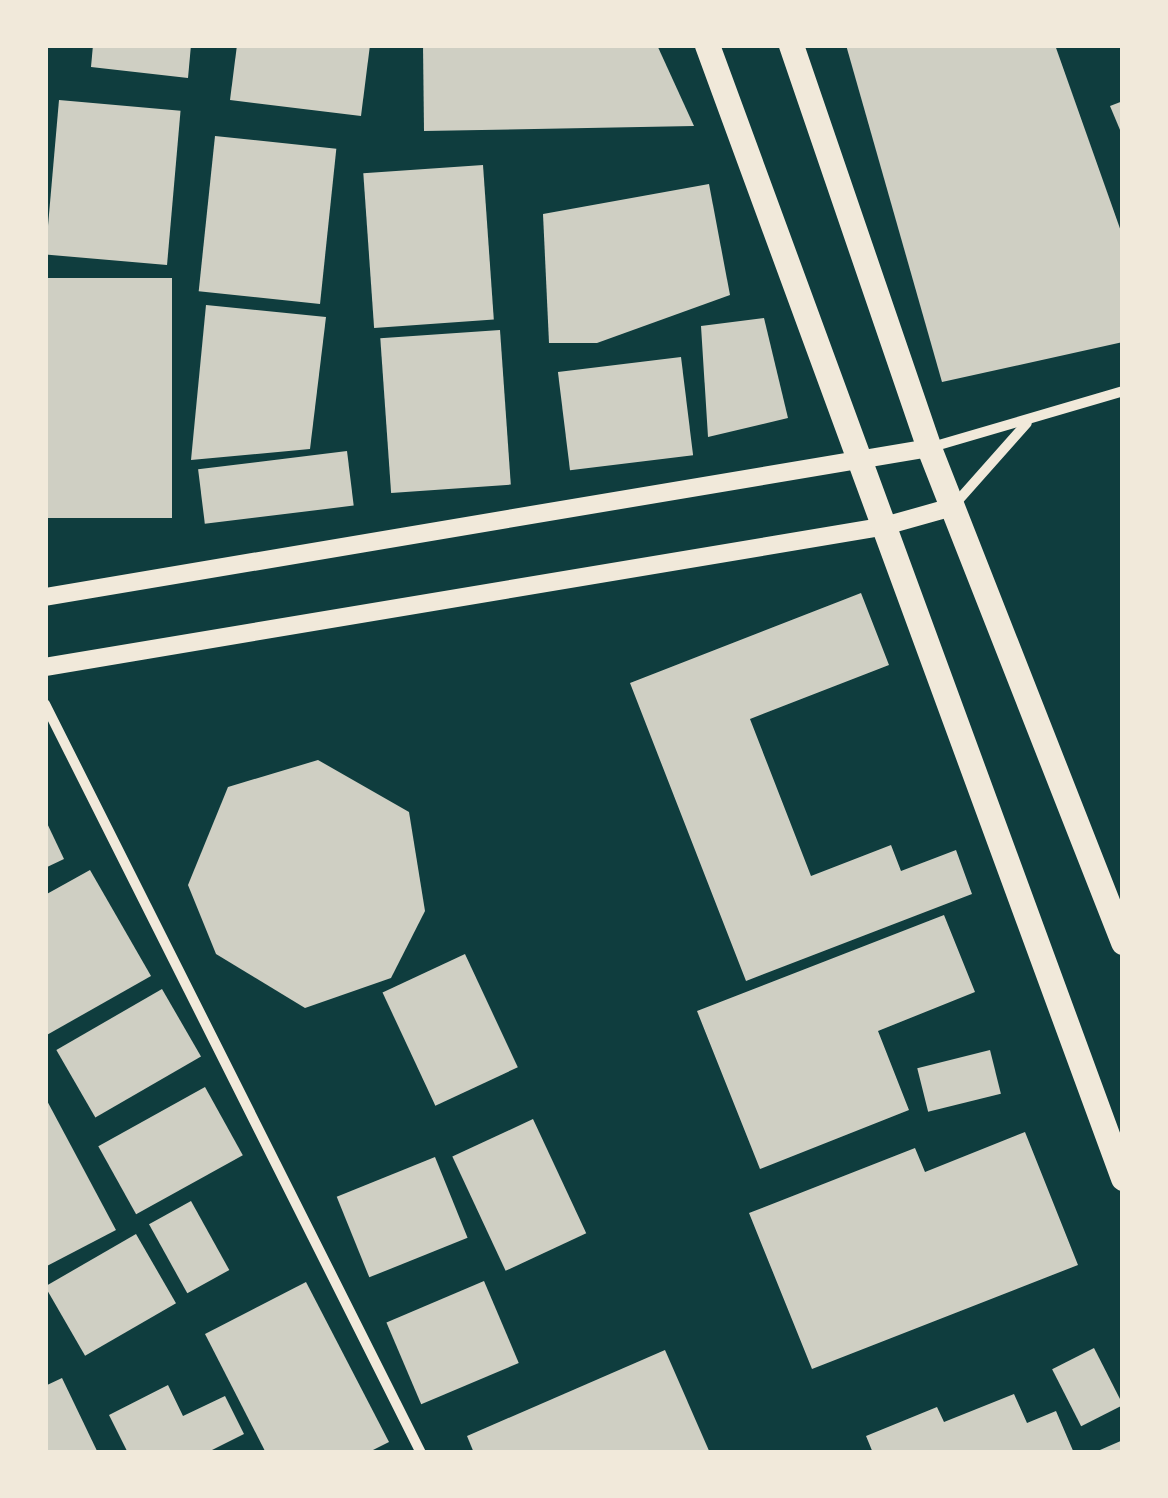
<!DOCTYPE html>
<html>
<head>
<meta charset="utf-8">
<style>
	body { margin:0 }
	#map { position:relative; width:1168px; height:1498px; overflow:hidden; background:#0f3d3e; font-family:"IBM Plex Sans",sans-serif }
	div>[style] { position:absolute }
	.building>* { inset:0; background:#cfcfc3; transform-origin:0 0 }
	.minor>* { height:10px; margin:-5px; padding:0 5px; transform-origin:5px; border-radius:5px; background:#f1e9da }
	.tertiary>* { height:18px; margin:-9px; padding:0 9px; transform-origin:9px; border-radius:9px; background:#f1e9da }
	.primary>* { height:25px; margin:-12.5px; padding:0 12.5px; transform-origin:12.5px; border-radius:12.5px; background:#f1e9da }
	span { translate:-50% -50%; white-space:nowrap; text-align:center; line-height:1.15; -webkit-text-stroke:9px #f1e9da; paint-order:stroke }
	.frame { position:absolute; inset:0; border:48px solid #f1e9da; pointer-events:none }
</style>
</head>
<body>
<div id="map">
	<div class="building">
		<i style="clip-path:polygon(93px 45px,191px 45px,188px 78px,91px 67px)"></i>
		<i style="clip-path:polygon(237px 45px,370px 45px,361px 116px,230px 100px)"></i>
		<i style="clip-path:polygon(423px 45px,657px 45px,694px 126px,424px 131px)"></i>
		<i style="clip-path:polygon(846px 45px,1055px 45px,1123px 237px,1123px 342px,942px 382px)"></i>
		<i style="left:59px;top:100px;width:122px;height:155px;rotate:5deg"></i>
		<i style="clip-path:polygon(1123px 101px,1123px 137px,1110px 106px)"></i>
		<i style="left:215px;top:136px;width:122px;height:156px;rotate:6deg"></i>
		<i style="left:483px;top:165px;width:155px;height:120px;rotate:86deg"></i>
		<i style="clip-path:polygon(709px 184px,730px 295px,597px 343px,549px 343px,543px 214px)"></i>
		<i style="left:45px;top:278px;width:127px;height:240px"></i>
		<i style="clip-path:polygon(206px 305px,326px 317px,310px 449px,191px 460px)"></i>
		<i style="clip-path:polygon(764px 318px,788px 418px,708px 437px,701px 326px)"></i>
		<i style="left:500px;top:330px;width:155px;height:120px;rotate:86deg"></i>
		<i style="left:681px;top:357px;width:99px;height:124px;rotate:83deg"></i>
		<i style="left:347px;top:451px;width:55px;height:150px;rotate:83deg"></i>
		<i style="clip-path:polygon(861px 593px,889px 665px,750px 719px,811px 876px,891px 845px,901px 871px,956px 850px,972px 894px,746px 981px,630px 683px)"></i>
		<i style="clip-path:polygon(318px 760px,409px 812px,425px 911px,391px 978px,305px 1008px,216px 954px,188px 885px,228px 787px)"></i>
		<i style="clip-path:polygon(45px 819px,64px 859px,45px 868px)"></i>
		<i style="clip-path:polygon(90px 870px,151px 976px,45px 1036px,45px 895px)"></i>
		<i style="clip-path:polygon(944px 915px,975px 992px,878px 1031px,909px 1110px,760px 1169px,697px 1011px)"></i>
		<i style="left:465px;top:954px;width:125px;height:91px;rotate:65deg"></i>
		<i style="left:162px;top:989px;width:78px;height:122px;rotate:60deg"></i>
		<i style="left:990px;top:1050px;width:45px;height:75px;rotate:76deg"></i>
		<i style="left:205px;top:1087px;width:78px;height:122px;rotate:61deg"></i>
		<i style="clip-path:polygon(45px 1097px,116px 1230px,45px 1267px)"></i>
		<i style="left:533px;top:1119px;width:126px;height:89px;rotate:65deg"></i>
		<i style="clip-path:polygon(1025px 1132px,1078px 1265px,812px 1369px,749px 1213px,915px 1148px,925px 1172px)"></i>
		<i style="left:435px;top:1157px;width:87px;height:106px;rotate:68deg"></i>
		<i style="left:191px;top:1201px;width:79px;height:48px;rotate:61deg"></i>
		<i style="left:136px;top:1234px;width:80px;height:105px;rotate:60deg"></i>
		<i style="left:484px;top:1281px;width:89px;height:106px;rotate:67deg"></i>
		<i style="clip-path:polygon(306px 1282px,389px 1442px,367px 1453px,266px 1453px,205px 1334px)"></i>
		<i style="left:1094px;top:1348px;width:64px;height:47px;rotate:63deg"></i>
		<i style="clip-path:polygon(665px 1350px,710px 1453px,474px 1453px,467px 1436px)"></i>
		<i style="clip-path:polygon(62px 1378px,98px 1453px,45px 1453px,45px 1386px)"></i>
		<i style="clip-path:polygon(168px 1385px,183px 1416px,225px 1396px,244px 1434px,206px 1453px,128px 1453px,109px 1415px)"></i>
		<i style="clip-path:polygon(1014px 1394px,1027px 1423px,1056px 1411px,1074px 1453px,873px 1453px,866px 1436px,937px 1407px,944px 1422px)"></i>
		<i style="clip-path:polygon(1123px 1440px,1123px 1453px,1093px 1453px)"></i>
	</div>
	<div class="minor">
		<i style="left:932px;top:447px;width:199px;rotate:-16.3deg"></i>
		<i style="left:955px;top:504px;width:108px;rotate:-48.4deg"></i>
		<i style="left:45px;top:704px;width:838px;rotate:63.34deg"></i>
	</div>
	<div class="tertiary">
		<i style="left:45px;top:597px;width:896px;rotate:-9.57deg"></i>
		<i style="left:45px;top:667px;width:848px;rotate:-9.51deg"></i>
		<i style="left:881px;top:527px;width:74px;rotate:-15.7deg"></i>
	</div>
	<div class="primary">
		<i style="left:707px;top:45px;width:1207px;rotate:69.84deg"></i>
		<i style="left:791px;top:45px;width:426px;rotate:71.1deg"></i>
		<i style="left:929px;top:448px;width:531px;rotate:68.56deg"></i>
	</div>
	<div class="frame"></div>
</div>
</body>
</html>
